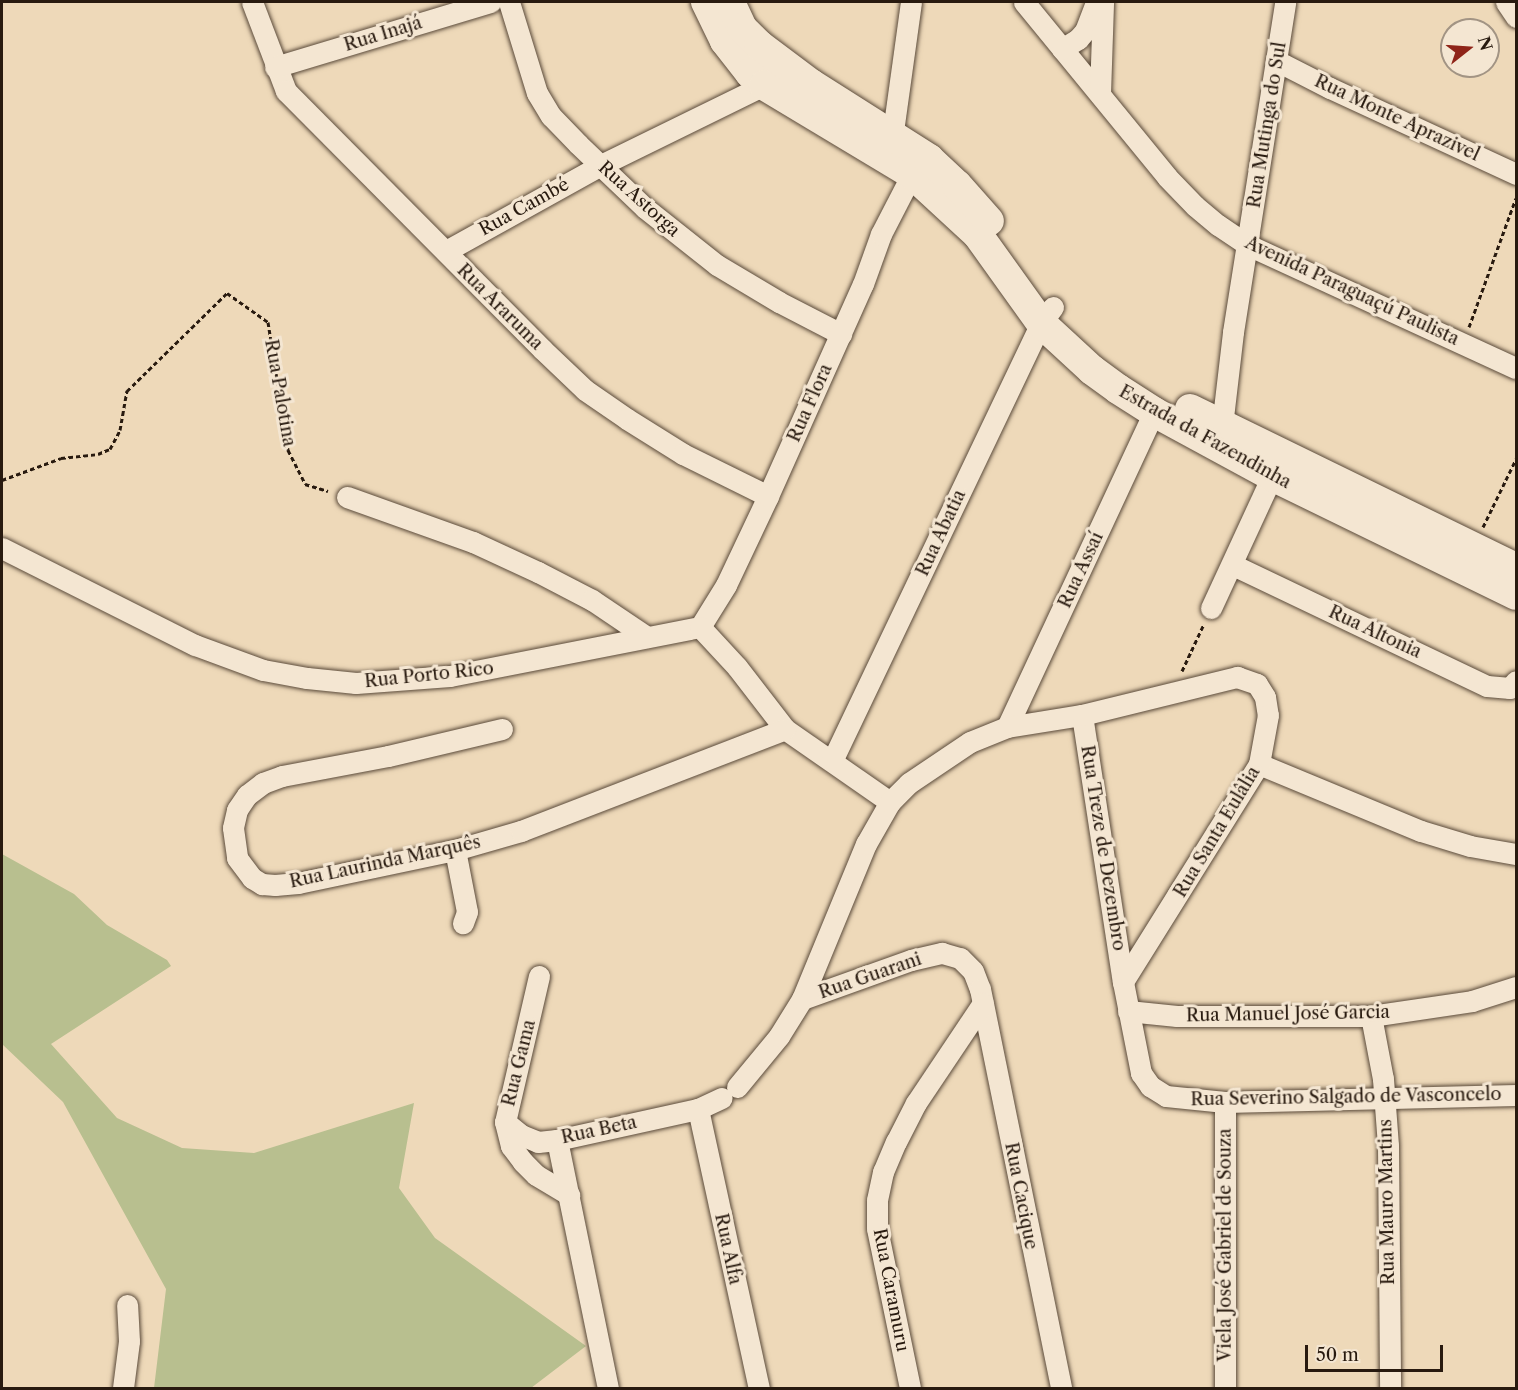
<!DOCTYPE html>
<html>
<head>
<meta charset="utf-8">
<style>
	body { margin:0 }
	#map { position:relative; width:1518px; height:1390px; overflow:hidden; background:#eed9b9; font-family:"Libre Caslon Text",serif }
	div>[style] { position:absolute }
	.green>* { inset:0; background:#b8bf8f }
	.path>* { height:3px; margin-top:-1.5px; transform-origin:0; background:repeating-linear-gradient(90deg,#281a0f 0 4.5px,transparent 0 7.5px) }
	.roads { filter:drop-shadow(0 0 2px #5a4a3a) drop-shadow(0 0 2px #5a4a3a) }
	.street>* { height:21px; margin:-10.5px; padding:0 10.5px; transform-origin:10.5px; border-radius:10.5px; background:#f4e6d2 }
	.secondary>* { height:30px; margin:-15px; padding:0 15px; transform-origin:15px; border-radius:15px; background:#f4e6d2 }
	span { translate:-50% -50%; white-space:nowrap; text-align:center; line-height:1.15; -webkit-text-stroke:6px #f4e6d2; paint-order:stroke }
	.street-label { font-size:18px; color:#281a0f }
	.frame { position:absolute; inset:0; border:3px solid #281a0f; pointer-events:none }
	.north { position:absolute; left:1440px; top:18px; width:60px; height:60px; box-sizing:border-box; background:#f4e6d2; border:2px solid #a29484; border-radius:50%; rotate:73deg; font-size:16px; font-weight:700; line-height:24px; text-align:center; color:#281a0f }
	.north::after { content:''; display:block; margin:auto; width:21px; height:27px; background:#8f2418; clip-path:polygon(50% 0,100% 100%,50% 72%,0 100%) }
	.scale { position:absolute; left:1305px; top:1345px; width:138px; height:27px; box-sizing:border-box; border:3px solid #281a0f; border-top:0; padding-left:8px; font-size:18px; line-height:21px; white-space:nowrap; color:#281a0f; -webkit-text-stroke:4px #f4e6d2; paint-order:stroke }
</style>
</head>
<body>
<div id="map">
	<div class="green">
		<i style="clip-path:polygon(2px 854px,74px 894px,107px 925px,167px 960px,171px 966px,51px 1044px,117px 1118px,182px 1148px,254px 1153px,414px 1103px,399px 1188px,435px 1238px,586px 1346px,531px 1388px,154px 1388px,166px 1289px,63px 1102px,2px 1044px)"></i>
	</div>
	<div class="path">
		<i style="left:1469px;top:327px;width:137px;rotate:-70deg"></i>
		<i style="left:2px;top:480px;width:63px;rotate:-20.4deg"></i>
		<i style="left:61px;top:458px;width:37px;rotate:-6deg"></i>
		<i style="left:98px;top:454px;width:13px;rotate:-23deg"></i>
		<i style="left:110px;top:449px;width:21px;rotate:-62deg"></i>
		<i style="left:120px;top:430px;width:40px;rotate:-80deg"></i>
		<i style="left:127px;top:391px;width:140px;rotate:-44.4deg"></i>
		<i style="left:227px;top:293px;width:50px;rotate:35.3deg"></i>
		<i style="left:268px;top:322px;width:130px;rotate:81.1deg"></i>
		<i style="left:288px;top:450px;width:38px;rotate:63deg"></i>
		<i style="left:305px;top:484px;width:24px;rotate:17deg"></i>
		<i style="left:1483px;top:527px;width:76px;rotate:-64.1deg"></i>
		<i style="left:1182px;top:671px;width:50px;rotate:-65deg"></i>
	</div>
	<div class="roads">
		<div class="street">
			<i style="left:252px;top:2px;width:95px;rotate:69.1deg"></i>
			<i style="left:286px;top:91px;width:363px;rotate:45.2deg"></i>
			<i style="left:542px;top:349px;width:59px;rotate:43.6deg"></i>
			<i style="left:585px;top:390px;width:51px;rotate:34.6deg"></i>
			<i style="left:627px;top:419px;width:66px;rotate:32deg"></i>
			<i style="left:683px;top:454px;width:95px;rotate:26.3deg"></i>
			<i style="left:509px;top:2px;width:95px;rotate:72.9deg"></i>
			<i style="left:537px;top:93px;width:27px;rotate:59deg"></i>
			<i style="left:551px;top:116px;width:39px;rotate:46deg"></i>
			<i style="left:578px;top:144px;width:93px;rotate:43.7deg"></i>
			<i style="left:645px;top:208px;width:92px;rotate:38.4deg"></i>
			<i style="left:717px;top:265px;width:72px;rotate:30.8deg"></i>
			<i style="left:779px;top:302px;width:70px;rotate:27.3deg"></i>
			<i style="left:1024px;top:2px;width:226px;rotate:50.7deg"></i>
			<i style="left:1167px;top:177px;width:40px;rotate:46deg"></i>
			<i style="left:1195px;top:206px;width:30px;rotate:40deg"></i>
			<i style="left:1218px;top:225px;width:36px;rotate:34deg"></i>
			<i style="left:1248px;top:245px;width:295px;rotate:24.7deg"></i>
			<i style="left:1506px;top:2px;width:18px;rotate:56deg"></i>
			<i style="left:1062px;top:49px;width:19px;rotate:-32deg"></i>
			<i style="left:1078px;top:39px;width:11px;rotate:-49deg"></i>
			<i style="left:1085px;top:31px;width:31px;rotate:-69deg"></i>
			<i style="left:1277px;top:61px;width:59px;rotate:27deg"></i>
			<i style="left:1330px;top:88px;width:205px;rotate:24.8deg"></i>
			<i style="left:275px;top:67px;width:225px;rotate:-16.8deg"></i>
			<i style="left:1100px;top:94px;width:92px;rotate:-88.1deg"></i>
			<i style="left:891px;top:146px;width:145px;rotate:-82.1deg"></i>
			<i style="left:446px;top:251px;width:177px;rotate:-29deg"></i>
			<i style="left:601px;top:165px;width:182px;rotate:-26.1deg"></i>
			<i style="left:1222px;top:426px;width:95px;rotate:-83.3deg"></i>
			<i style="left:1233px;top:332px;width:334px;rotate:-81deg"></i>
			<i style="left:347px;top:497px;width:134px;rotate:19.7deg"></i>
			<i style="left:473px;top:542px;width:72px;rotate:24.8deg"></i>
			<i style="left:538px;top:572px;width:61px;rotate:27.4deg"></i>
			<i style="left:592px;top:600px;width:66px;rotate:33.9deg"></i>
			<i style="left:2px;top:548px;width:216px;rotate:26.7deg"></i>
			<i style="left:195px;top:645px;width:72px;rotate:20.2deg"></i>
			<i style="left:263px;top:670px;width:45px;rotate:10.3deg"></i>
			<i style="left:307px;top:678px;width:49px;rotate:5.8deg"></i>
			<i style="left:356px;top:683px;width:94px;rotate:-4.3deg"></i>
			<i style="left:450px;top:676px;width:255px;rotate:-11.1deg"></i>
			<i style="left:1233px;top:565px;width:281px;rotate:25.5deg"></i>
			<i style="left:1487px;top:686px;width:23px;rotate:5deg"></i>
			<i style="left:1510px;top:688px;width:9px;rotate:-49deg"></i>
			<i style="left:1211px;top:608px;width:145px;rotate:-65.2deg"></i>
			<i style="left:700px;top:627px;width:49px;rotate:-58.2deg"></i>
			<i style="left:726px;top:585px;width:98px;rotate:-64.7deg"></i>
			<i style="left:768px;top:496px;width:232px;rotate:-65.9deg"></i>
			<i style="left:863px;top:284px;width:53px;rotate:-70.2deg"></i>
			<i style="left:881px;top:234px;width:68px;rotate:-62.7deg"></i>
			<i style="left:700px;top:627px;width:54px;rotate:47.2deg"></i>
			<i style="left:737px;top:667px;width:78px;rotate:52.3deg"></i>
			<i style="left:785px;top:729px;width:128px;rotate:34.8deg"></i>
			<i style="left:1082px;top:715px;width:270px;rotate:81.3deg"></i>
			<i style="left:1007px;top:727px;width:348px;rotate:-65deg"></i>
			<i style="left:502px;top:729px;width:117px;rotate:166.7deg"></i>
			<i style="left:388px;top:756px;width:108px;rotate:169.3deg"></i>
			<i style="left:282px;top:776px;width:20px;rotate:160deg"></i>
			<i style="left:263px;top:783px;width:20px;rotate:143deg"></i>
			<i style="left:247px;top:795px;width:18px;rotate:124deg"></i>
			<i style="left:237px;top:810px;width:18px;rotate:103deg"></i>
			<i style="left:233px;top:828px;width:30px;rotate:82deg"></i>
			<i style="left:237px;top:858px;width:25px;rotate:53deg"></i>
			<i style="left:252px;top:878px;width:12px;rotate:31deg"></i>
			<i style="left:262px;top:884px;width:13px;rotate:4deg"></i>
			<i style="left:275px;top:885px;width:23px;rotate:-5deg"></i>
			<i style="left:298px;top:883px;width:160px;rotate:-11.9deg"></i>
			<i style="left:455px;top:850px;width:69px;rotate:-16.1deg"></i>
			<i style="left:521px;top:831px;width:283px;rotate:-21.1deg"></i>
			<i style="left:832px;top:761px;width:485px;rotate:-64.5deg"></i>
			<i style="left:1041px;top:323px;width:20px;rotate:-53deg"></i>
			<i style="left:1259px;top:764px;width:175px;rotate:22.5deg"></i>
			<i style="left:1421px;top:831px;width:51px;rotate:17deg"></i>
			<i style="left:1470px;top:846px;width:47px;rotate:9.9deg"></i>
			<i style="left:455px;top:850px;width:63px;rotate:79deg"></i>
			<i style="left:467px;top:912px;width:12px;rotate:110deg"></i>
			<i style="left:539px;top:976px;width:150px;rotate:103.1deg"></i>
			<i style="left:505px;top:1122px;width:25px;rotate:76deg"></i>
			<i style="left:511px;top:1146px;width:20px;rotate:53deg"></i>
			<i style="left:523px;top:1162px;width:18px;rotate:45deg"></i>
			<i style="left:536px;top:1175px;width:39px;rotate:31deg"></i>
			<i style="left:802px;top:999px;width:116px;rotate:-19.7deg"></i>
			<i style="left:911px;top:960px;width:32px;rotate:-13deg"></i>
			<i style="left:942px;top:953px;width:19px;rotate:16deg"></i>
			<i style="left:960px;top:958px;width:18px;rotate:45deg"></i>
			<i style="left:973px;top:971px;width:19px;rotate:69deg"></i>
			<i style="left:980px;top:989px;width:407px;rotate:78.5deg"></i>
			<i style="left:1128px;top:1011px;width:49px;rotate:5.8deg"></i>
			<i style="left:1177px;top:1016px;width:194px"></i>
			<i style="left:1371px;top:1016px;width:102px;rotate:-8.4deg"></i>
			<i style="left:1472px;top:1001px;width:46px;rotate:-17.7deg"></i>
			<i style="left:1371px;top:1016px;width:64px;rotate:79.2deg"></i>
			<i style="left:1383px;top:1079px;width:66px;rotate:85.7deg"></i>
			<i style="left:1388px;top:1145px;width:243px;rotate:89.5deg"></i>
			<i style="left:737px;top:1087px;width:66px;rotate:-50.5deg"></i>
			<i style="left:779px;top:1036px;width:44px;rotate:-58.1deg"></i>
			<i style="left:802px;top:999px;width:168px;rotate:-67.6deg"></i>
			<i style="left:866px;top:844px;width:48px;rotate:-60.3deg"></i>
			<i style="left:890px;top:802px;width:27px;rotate:-45deg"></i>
			<i style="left:909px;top:783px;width:73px;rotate:-33.9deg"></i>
			<i style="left:970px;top:742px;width:40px;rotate:-22deg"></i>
			<i style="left:1007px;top:727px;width:76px;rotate:-9.1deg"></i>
			<i style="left:1082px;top:715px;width:160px;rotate:-13.8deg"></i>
			<i style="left:1237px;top:677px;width:21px;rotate:19deg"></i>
			<i style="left:1257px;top:684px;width:15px;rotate:58deg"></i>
			<i style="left:1265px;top:697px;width:18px;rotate:81deg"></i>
			<i style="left:1268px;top:715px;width:50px;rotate:100.4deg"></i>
			<i style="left:1259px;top:764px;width:257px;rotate:122deg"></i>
			<i style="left:1123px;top:982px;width:93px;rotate:78.8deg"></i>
			<i style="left:1141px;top:1073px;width:16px;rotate:55deg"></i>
			<i style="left:1150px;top:1086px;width:19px;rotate:32deg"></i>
			<i style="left:1166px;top:1096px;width:59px;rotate:5.8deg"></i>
			<i style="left:1225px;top:1102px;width:291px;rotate:-1.4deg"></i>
			<i style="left:1225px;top:1102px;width:286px;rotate:90deg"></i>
			<i style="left:698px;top:1109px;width:286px;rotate:77.7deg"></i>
			<i style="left:505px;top:1122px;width:21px;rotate:39deg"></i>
			<i style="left:521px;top:1135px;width:18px;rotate:22deg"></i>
			<i style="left:538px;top:1142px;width:19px;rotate:-6deg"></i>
			<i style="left:557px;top:1140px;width:144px;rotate:-12.4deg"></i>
			<i style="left:698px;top:1109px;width:26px;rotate:-25deg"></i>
			<i style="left:557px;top:1140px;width:253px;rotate:78.4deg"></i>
			<i style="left:123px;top:1388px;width:47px;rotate:-82.7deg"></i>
			<i style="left:129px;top:1341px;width:36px;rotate:-93deg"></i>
			<i style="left:910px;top:1388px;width:163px;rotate:-101.7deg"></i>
			<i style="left:877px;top:1228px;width:28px;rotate:-90deg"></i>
			<i style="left:877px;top:1200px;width:29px;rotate:-78deg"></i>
			<i style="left:883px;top:1172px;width:33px;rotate:-67deg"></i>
			<i style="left:896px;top:1142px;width:44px;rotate:-62.9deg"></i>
			<i style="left:916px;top:1103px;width:120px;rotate:-56.2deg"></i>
		</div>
		<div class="secondary">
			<i style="left:706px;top:2px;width:43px;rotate:64deg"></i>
			<i style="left:725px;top:41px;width:41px;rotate:52deg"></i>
			<i style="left:750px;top:73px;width:18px;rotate:41deg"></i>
			<i style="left:764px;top:85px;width:173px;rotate:31deg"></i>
			<i style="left:912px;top:174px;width:90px;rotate:42.7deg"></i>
			<i style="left:978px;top:235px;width:108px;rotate:54.4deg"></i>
			<i style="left:1041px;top:323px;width:69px;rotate:42.7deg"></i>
			<i style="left:1092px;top:370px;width:32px;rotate:36deg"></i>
			<i style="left:1118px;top:389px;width:43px;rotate:32.6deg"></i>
			<i style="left:1154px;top:412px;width:134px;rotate:28.5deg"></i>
			<i style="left:1272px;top:476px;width:271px;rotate:26deg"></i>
			<i style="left:730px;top:2px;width:29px;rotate:65deg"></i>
			<i style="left:742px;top:28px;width:24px;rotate:45deg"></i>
			<i style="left:759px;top:45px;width:65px;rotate:36.9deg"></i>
			<i style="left:811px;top:84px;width:140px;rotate:32.4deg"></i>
			<i style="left:929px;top:159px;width:38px;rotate:43deg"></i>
			<i style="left:957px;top:185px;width:48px;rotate:48.4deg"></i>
			<i style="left:1190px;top:409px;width:363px;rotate:26deg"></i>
		</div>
	</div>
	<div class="street-label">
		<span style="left:383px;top:34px;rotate:-17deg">Rua Inajá</span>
		<span style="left:1397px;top:118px;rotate:25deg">Rua Monte Aprazivel</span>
		<span style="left:1267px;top:125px;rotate:-81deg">Rua Mutinga do Sul</span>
		<span style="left:639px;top:199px;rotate:42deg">Rua Astorga</span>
		<span style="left:524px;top:207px;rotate:-29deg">Rua Cambé</span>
		<span style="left:1352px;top:291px;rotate:25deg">Avenida Paraguaçú Paulista</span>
		<span style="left:500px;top:307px;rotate:45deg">Rua Araruma</span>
		<span style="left:280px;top:393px;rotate:80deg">Rua Palotina</span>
		<span style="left:810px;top:403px;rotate:-66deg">Rua Flora</span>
		<span style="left:1205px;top:437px;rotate:29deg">Estrada da Fazendinha</span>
		<span style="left:941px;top:533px;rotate:-65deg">Rua Abatia</span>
		<span style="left:1081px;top:570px;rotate:-65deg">Rua Assaí</span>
		<span style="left:1375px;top:632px;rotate:25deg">Rua Altonia</span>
		<span style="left:429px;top:675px;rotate:-6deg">Rua Porto Rico</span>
		<span style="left:1217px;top:832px;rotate:-59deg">Rua Santa Eulâlia</span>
		<span style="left:1103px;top:848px;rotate:81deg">Rua Treze de Dezembro</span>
		<span style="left:385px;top:862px;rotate:-12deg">Rua Laurinda Marquês</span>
		<span style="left:870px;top:976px;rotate:-19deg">Rua Guarani</span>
		<span style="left:1288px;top:1014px;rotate:-1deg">Rua Manuel José Garcia</span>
		<span style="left:519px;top:1063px;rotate:-76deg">Rua Gama</span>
		<span style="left:1346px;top:1097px;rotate:-1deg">Rua Severino Salgado de Vasconcelo</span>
		<span style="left:599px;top:1130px;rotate:-12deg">Rua Beta</span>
		<span style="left:1021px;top:1196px;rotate:79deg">Rua Cacique</span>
		<span style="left:1387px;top:1202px;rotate:-91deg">Rua Mauro Martins</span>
		<span style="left:1225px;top:1245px;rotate:-90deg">Viela José Gabriel de Souza</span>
		<span style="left:728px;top:1249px;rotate:78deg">Rua Alfa</span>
		<span style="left:891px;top:1290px;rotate:79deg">Rua Caramuru</span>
	</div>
	<div class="frame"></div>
	<div class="north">N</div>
	<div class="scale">50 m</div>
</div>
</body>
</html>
